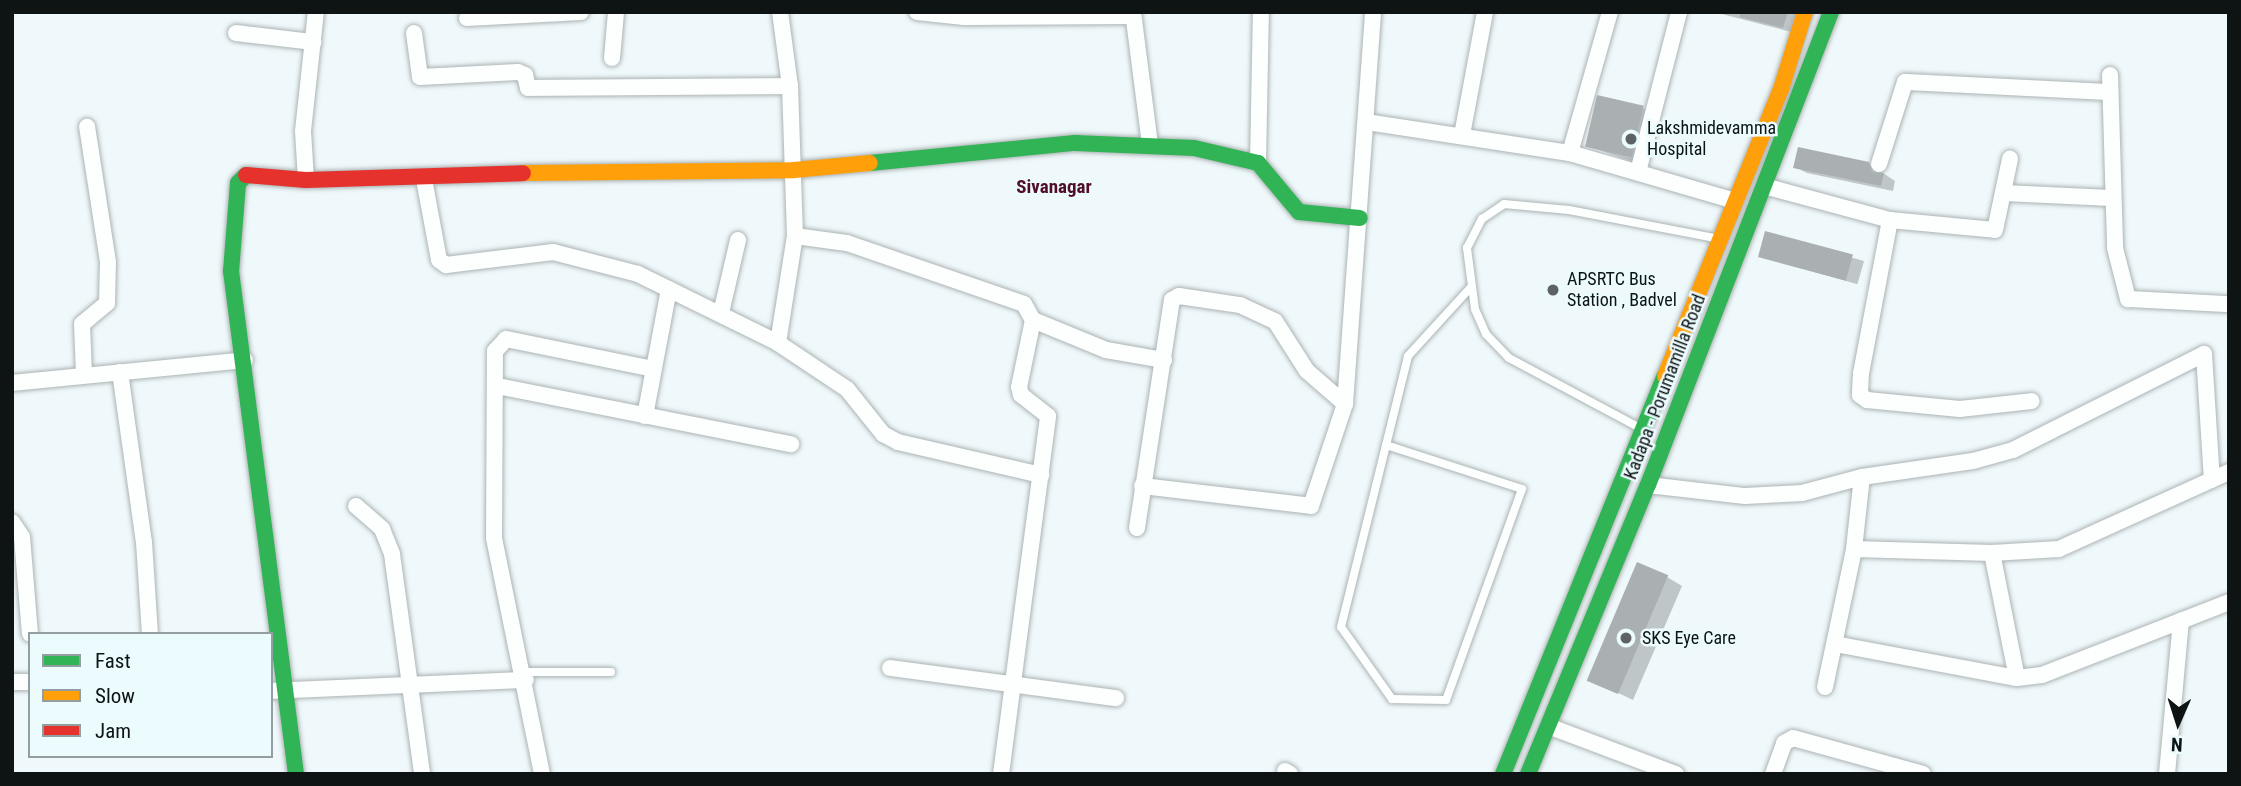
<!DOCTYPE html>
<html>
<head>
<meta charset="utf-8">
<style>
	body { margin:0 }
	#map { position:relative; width:2241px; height:786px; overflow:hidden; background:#eff8fa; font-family:"Roboto Condensed",sans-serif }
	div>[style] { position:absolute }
	.shadow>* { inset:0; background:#0003; transform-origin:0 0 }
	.building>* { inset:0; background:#aab0b2; transform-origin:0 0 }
	.roads { filter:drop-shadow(0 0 2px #acb3b4) drop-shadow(0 0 2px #acb3b4) }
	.lane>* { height:8px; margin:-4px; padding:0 4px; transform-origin:4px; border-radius:4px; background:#fdfefe }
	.street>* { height:16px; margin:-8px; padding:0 8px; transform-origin:8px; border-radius:8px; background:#fdfefe }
	.fast>* { height:16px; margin:-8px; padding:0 8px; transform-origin:8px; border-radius:8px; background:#30b455 }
	.slow>* { height:16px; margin:-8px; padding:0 8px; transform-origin:8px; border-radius:8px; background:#ff9f0a }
	.jam>* { height:16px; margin:-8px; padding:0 8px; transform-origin:8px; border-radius:8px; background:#e5322d }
	.dots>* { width:19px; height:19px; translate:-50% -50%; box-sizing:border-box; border:4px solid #ebfbfe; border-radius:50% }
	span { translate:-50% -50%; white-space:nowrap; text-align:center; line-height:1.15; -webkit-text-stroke:5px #ebfbfe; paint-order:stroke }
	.poi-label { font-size:18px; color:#0e1314 }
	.left { translate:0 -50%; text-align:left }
	.street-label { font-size:18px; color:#0e1314 }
	.neighbourhood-label { font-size:19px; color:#520e28; font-weight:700 }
	.frame { position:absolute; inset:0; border:14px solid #0e1314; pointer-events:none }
	.legend { position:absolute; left:28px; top:632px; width:245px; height:126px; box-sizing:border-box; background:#ebfbfe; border:2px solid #939ea0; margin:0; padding:9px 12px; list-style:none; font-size:21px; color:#0e1314 }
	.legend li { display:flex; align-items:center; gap:14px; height:35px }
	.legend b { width:35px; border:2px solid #939ea0 }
	.north { position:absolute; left:2143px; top:688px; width:70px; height:70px; -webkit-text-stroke:5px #ebfbfe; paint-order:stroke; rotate:183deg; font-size:19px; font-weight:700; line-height:28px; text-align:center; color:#0e1314 }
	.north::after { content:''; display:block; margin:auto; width:24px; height:32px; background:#0e1314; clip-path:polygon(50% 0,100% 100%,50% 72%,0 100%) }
</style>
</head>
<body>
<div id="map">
	<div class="shadow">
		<i style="clip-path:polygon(1714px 12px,1800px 12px,1795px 33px)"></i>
		<i style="clip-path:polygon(1643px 108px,1655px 114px,1642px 165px,1585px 145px)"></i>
		<i style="clip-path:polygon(1868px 163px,1895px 181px,1893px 191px,1807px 173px,1795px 167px)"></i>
		<i style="left:1766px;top:233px;width:102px;height:24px;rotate:16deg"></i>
		<i style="clip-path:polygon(1667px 577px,1682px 586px,1633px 700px,1589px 679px)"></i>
	</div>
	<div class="building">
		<i style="clip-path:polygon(1740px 12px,1788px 12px,1783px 28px,1740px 17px)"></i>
		<i style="left:1597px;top:95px;width:48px;height:53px;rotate:13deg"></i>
		<i style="clip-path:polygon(1798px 147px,1869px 162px,1872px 172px,1884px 173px,1881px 186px,1793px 168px)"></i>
		<i style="left:1765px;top:231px;width:91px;height:27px;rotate:15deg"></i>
		<i style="left:1637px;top:562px;width:34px;height:129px;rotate:23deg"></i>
	</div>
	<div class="roads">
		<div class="lane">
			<i style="left:1640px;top:428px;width:149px;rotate:-151.9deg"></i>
			<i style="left:1509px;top:358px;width:33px;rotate:-134deg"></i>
			<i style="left:1486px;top:334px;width:27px;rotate:-114deg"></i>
			<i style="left:1475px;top:309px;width:62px;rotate:-97.5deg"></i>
			<i style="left:1467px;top:248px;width:33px;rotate:-63deg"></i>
			<i style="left:1482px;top:219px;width:27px;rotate:-34deg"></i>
			<i style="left:1504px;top:204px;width:65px;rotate:5.3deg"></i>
			<i style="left:1569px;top:210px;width:149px;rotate:10.9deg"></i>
			<i style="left:1386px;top:445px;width:143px;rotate:17.9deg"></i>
			<i style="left:1522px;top:489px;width:224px;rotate:109.8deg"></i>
			<i style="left:1446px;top:700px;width:54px;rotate:-178.9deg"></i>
			<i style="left:1392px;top:699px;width:88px;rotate:-125.3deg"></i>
			<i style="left:1341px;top:627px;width:279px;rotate:-76.1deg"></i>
			<i style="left:1408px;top:356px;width:93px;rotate:-47.6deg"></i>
			<i style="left:524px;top:672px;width:87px"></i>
		</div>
		<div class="street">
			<i style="left:917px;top:12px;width:47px;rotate:6.1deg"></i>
			<i style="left:964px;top:17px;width:169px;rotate:-0.3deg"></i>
			<i style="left:1133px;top:12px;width:133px;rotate:82.7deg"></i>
			<i style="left:467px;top:18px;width:114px;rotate:-3deg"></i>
			<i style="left:236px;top:33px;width:78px;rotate:6.7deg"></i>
			<i style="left:414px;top:33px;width:44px;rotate:82.2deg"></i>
			<i style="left:420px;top:77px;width:98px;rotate:-2.9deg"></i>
			<i style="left:518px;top:72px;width:8px;rotate:23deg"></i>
			<i style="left:525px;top:75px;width:13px;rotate:77deg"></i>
			<i style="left:528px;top:88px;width:262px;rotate:-0.4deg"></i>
			<i style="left:612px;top:58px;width:46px;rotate:-85deg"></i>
			<i style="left:2110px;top:75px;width:173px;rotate:88.3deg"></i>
			<i style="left:2115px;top:248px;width:53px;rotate:75.7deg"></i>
			<i style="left:2128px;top:299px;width:99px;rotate:2.9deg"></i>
			<i style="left:1367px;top:122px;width:205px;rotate:8.7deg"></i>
			<i style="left:1570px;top:153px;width:172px;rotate:16.2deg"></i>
			<i style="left:1462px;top:135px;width:125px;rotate:-79.4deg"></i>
			<i style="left:1570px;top:153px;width:147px;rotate:-74.2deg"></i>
			<i style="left:1258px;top:163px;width:151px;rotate:-88.9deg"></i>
			<i style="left:1879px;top:164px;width:86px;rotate:-72.4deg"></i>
			<i style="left:1905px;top:82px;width:205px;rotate:2.8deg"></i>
			<i style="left:1638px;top:172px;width:165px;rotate:-75.6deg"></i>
			<i style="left:424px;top:179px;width:82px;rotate:79.5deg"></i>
			<i style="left:439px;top:260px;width:9px;rotate:36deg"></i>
			<i style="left:446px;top:265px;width:108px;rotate:-6.9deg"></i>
			<i style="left:553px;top:252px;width:88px;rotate:14.5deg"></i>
			<i style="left:638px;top:274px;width:156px;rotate:26.2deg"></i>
			<i style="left:778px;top:343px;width:83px;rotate:33.7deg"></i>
			<i style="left:847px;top:389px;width:58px;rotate:51.3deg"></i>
			<i style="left:883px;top:434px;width:17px;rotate:28deg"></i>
			<i style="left:898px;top:442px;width:147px;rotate:13deg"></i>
			<i style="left:306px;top:180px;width:49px;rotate:-93.5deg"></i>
			<i style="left:303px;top:131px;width:120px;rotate:-83.8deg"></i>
			<i style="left:1764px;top:186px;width:131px;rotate:15.1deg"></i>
			<i style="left:1890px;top:220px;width:156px;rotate:100.7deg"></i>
			<i style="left:1861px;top:373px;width:22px;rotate:93deg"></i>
			<i style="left:1860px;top:395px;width:9px;rotate:36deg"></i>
			<i style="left:1867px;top:400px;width:93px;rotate:5.5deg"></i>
			<i style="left:1960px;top:409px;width:72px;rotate:-6.3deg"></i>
			<i style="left:2004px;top:193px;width:107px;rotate:2.7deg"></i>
			<i style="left:1890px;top:220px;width:105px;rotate:5.4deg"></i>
			<i style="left:1995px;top:230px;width:73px;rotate:-78.1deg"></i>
			<i style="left:795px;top:236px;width:52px;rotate:7.7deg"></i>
			<i style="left:847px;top:243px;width:187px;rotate:19deg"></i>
			<i style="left:1024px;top:304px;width:18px;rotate:61deg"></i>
			<i style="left:1033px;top:320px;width:79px;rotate:22.3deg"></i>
			<i style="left:1106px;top:350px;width:59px;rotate:9.8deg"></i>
			<i style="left:721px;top:313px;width:75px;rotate:-76.9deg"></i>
			<i style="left:778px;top:343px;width:108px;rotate:-81deg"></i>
			<i style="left:795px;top:236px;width:150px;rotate:-91.9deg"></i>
			<i style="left:790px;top:86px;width:75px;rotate:-97.7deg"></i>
			<i style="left:120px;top:372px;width:172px;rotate:82deg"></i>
			<i style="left:144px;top:542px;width:92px;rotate:86.3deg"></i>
			<i style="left:84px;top:374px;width:50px;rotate:-92.3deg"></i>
			<i style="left:82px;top:324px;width:33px;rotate:-40deg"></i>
			<i style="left:107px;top:303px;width:41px;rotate:-88.6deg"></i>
			<i style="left:108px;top:262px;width:137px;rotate:-98.8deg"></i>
			<i style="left:12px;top:383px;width:234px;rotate:-5.6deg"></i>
			<i style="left:497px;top:386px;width:300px;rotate:11.2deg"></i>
			<i style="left:645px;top:416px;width:129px;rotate:-79.3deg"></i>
			<i style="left:1648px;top:485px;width:98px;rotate:6.5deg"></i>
			<i style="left:1745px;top:496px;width:57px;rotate:-3deg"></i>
			<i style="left:1802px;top:493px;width:62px;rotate:-14.9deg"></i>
			<i style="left:1862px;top:477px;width:112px;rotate:-8.2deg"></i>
			<i style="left:1973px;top:461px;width:41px;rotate:-15.4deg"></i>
			<i style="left:2013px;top:450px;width:214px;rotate:-26.7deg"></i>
			<i style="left:2204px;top:354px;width:126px;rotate:86.4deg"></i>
			<i style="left:1142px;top:486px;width:170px;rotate:6.7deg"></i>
			<i style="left:1311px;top:506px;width:108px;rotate:-71.6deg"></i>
			<i style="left:1345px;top:404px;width:393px;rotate:-85.9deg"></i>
			<i style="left:356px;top:506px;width:35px;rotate:41deg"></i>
			<i style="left:382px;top:529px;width:27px;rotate:68deg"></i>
			<i style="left:392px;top:554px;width:222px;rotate:82.2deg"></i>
			<i style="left:12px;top:522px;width:18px;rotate:56deg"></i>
			<i style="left:22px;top:537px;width:97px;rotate:85.3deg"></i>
			<i style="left:1137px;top:528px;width:231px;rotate:-81.3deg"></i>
			<i style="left:1172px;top:300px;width:8px;rotate:-30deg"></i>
			<i style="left:1179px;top:296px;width:62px;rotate:8.4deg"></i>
			<i style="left:1240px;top:305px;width:38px;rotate:25deg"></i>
			<i style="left:1275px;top:321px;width:59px;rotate:57.4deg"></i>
			<i style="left:1307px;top:371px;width:50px;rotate:41deg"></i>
			<i style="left:1854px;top:549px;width:138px;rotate:1.7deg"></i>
			<i style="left:1992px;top:553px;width:67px;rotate:-3.4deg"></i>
			<i style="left:2059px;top:549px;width:187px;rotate:-24.4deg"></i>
			<i style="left:1992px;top:553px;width:127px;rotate:78.7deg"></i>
			<i style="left:1835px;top:644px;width:185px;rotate:10.6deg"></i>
			<i style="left:2017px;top:678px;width:25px;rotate:-7deg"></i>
			<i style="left:2042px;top:675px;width:201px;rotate:-21.3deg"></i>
			<i style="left:890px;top:668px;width:228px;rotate:7.6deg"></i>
			<i style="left:12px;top:682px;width:18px"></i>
			<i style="left:1825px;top:687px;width:141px;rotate:-78.1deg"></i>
			<i style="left:1854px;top:549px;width:72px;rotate:-83.7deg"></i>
			<i style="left:271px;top:691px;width:255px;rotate:-2.5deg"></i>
			<i style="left:1548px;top:726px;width:137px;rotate:20.6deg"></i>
			<i style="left:1285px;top:771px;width:6px;rotate:31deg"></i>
			<i style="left:542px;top:774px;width:241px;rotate:-101.5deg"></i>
			<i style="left:494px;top:538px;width:187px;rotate:-89.7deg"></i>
			<i style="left:495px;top:351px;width:16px;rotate:-47deg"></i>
			<i style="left:506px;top:339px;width:150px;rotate:11.5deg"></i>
			<i style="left:1001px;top:774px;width:361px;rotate:-82.5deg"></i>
			<i style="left:1048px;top:416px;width:34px;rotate:-142deg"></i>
			<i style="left:1021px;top:395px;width:8px;rotate:-104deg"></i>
			<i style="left:1019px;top:387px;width:68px;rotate:-78.2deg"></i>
			<i style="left:1773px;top:774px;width:33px;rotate:-70deg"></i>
			<i style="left:1784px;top:743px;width:10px;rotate:-29deg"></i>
			<i style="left:1793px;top:738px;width:135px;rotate:15.5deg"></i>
			<i style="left:2167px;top:774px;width:154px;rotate:-84.8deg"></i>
		</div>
		<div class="fast">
			<i style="left:870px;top:163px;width:206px;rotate:-5.6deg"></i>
			<i style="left:1075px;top:143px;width:119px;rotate:2.4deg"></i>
			<i style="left:1194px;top:148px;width:66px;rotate:13.2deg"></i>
			<i style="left:1258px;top:163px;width:64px;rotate:50.1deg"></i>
			<i style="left:1299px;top:212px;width:61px;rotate:5.6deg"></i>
			<i style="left:246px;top:175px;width:11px;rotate:135deg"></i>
			<i style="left:238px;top:183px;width:88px;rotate:94.5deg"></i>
			<i style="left:231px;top:271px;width:507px;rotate:82.64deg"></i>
			<i style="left:1503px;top:774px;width:430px;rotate:-67.9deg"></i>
			<i style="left:1528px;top:774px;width:313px;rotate:-67.5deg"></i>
			<i style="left:1648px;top:485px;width:507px;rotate:-68.85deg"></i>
		</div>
		<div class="slow">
			<i style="left:523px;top:173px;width:271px;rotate:-0.6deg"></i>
			<i style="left:794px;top:170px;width:76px;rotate:-5.3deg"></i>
			<i style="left:1665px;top:376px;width:310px;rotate:-68deg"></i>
			<i style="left:1781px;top:89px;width:81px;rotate:-72.7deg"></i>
		</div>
		<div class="jam">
			<i style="left:246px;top:175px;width:60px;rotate:4.8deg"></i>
			<i style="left:306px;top:180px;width:217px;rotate:-1.8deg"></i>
		</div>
	</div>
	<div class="dots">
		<i style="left:1631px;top:139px;background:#5d6364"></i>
		<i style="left:1553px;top:290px;background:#5d6364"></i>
		<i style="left:1626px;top:638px;background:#5d6364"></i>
	</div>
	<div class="poi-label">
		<span class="left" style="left:1647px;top:139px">Lakshmidevamma<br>Hospital</span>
		<span class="left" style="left:1567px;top:290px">APSRTC Bus<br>Station , Badvel</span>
		<span class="left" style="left:1642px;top:638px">SKS Eye Care</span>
	</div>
	<div class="street-label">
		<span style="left:1665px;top:387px;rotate:-69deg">Kadapa - Porumamilla Road</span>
	</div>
	<div class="neighbourhood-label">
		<span style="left:1054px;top:187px">Sivanagar</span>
	</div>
	<div class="frame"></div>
	<ul class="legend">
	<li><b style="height:9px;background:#30b455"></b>Fast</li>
	<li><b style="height:9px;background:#ff9f0a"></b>Slow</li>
	<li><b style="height:9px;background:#e5322d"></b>Jam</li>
	</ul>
	<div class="north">N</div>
</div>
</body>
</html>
